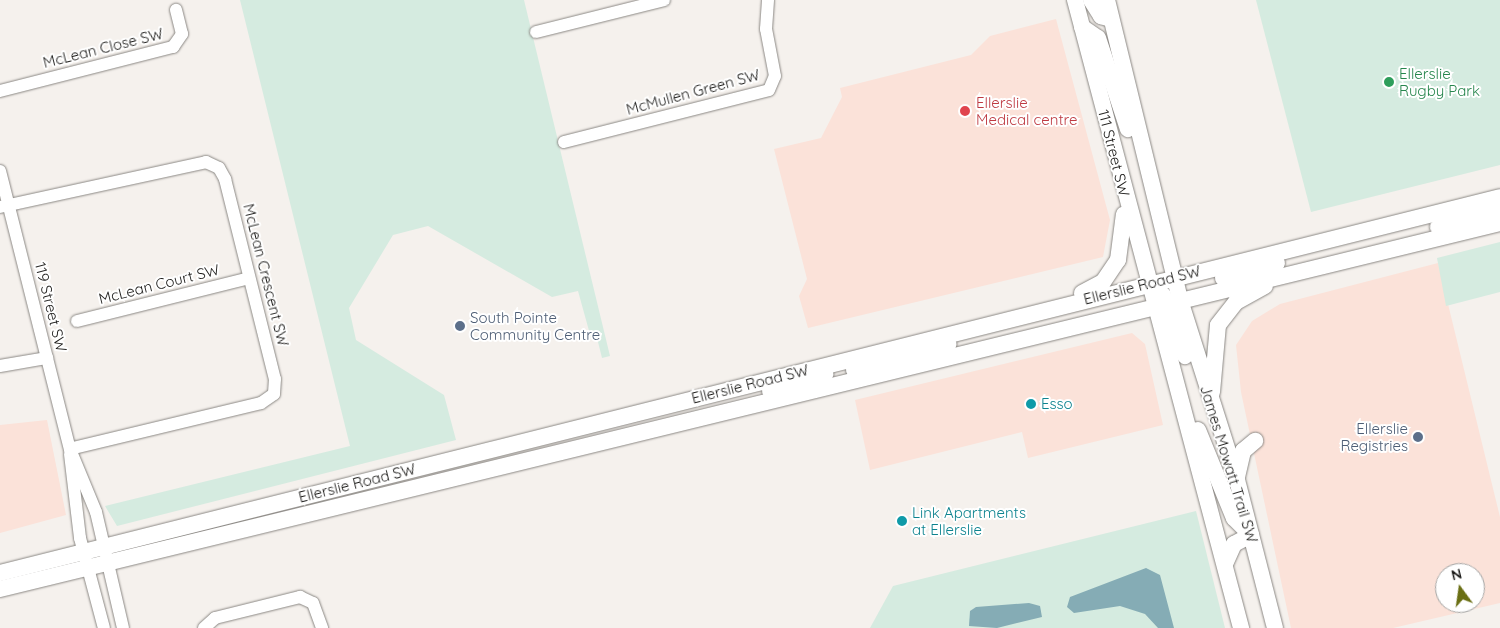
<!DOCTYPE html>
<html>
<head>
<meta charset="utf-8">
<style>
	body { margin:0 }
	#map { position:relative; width:1500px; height:628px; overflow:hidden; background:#f5f1ed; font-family:Quicksand,sans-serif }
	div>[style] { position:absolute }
	.commercial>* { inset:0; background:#fbe2d9 }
	.green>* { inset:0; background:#d5ebe0 }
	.water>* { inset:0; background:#85acb5 }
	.roads { filter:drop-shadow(0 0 1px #8b8884) drop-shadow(0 0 1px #8b8884) }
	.minor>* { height:12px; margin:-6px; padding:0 6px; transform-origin:6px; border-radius:6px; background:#fff }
	.major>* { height:16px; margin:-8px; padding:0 8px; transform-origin:8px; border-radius:8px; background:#fff }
	.dots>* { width:14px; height:14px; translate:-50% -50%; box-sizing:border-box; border:2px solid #fff; border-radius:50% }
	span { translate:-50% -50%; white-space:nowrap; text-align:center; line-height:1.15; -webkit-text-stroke:4px #fff; paint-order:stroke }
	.street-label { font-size:15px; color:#1c1b19 }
	.leisure-label { font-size:15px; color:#27864d }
	.left { translate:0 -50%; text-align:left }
	.health-label { font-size:15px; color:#be3a42 }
	.service-label { font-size:15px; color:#4e5e75 }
	.right { translate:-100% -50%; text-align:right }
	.culture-label { font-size:15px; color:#0d838f }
	.north { position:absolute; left:1435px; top:563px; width:50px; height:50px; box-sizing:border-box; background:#fff; border:1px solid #a4a4a3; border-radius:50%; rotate:346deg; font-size:14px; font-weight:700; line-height:20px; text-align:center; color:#1c1b19 }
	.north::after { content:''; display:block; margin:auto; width:18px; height:22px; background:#6a6f14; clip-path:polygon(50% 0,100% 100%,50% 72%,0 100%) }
</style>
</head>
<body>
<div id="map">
	<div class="commercial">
		<i style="clip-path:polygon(1056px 19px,1110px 220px,1103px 257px,808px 328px,799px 296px,807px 279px,774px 149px,821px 138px,842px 97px,840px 88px,971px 55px,990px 36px)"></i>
		<i style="clip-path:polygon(evenodd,1438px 263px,1500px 517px,1500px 603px,1393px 628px,1291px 628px,1241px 392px,1236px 345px,1252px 321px,1280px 304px,1438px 263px,1445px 573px,1475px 573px,1475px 603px,1445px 603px,1445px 573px)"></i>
		<i style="clip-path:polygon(1132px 333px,1145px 344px,1163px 425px,1028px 458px,1022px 432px,870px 470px,855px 400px)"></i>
		<i style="clip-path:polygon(47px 420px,66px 515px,0 533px,0 425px)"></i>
	</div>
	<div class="green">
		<i style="clip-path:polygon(240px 0,524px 0,610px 356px,602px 358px,597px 338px,591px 338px,578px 291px,552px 297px,428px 226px,393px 235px,349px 308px,356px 340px,444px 395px,456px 440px,117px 526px,105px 506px,350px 446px)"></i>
		<i style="clip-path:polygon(1256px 0,1500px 0,1500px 165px,1311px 212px)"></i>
		<i style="clip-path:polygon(1500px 242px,1500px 292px,1446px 306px,1437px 258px)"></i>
		<i style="clip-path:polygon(1196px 511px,1225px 628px,870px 628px,893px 586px)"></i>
	</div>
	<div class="water">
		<i style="clip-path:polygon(1146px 568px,1160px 575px,1174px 628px,1158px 628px,1145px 614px,1120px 606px,1074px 613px,1067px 607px,1070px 597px)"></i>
		<i style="clip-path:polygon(1029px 603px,1040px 606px,1042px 617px,997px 628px,969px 626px,970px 611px,976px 607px)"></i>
	</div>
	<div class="roads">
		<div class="minor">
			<i style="left:536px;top:32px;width:132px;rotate:-14deg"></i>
			<i style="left:0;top:91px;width:179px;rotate:-14.3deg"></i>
			<i style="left:173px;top:47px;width:16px;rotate:-55deg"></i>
			<i style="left:182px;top:34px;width:25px;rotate:-104deg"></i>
			<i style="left:564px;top:142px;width:211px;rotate:-14.2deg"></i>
			<i style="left:769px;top:90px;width:15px;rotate:-67deg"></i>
			<i style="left:775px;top:76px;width:48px;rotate:-100.8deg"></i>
			<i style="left:766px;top:29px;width:29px;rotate:-86deg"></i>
			<i style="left:0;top:171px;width:287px;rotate:75.9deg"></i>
			<i style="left:70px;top:449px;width:68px;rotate:67.6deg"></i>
			<i style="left:96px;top:512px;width:119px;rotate:76.9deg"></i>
			<i style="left:0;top:207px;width:211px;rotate:-12.3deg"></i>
			<i style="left:206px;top:162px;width:14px;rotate:25deg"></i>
			<i style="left:219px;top:168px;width:13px;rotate:61deg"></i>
			<i style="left:225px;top:179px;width:206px;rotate:76deg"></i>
			<i style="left:275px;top:379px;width:15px;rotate:94deg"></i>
			<i style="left:274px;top:394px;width:16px;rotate:145deg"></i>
			<i style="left:261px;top:403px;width:196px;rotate:166.5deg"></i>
			<i style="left:77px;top:321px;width:177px;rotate:-14deg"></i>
			<i style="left:0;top:366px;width:48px;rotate:-9.7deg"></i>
			<i style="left:70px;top:454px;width:85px;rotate:83.2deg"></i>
			<i style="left:80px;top:538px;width:93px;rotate:75.1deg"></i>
			<i style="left:204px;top:628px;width:15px;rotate:-42deg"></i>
			<i style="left:215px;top:618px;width:88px;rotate:-13.9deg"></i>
			<i style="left:300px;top:597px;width:14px;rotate:25deg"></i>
			<i style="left:313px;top:603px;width:27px;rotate:70deg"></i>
		</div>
		<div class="major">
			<i style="left:1075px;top:0;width:650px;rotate:75.19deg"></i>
			<i style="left:1091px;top:0;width:19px;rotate:58deg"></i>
			<i style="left:1101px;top:16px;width:10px;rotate:17deg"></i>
			<i style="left:1107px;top:0;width:309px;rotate:76.3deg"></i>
			<i style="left:1180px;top:300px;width:189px;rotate:72.4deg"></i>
			<i style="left:1237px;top:480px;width:153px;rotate:75.6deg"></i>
			<i style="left:1082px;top:27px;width:19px;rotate:35deg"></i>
			<i style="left:1098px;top:38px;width:96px;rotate:71.8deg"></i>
			<i style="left:1438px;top:227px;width:65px;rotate:-17deg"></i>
			<i style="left:1223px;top:278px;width:56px;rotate:-15.5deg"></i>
			<i style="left:1082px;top:293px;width:24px;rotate:-28deg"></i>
			<i style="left:1103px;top:282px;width:27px;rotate:-56deg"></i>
			<i style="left:1118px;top:260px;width:46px;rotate:-82.6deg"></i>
			<i style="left:1163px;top:295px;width:65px;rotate:70.2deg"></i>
			<i style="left:854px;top:370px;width:98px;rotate:-15.3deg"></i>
			<i style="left:770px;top:391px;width:58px;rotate:-17.2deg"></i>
			<i style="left:1212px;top:392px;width:67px;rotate:-84.9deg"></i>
			<i style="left:1218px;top:325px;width:29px;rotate:-52deg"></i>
			<i style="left:1236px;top:302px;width:33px;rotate:-29deg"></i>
			<i style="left:1198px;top:430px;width:95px;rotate:67.8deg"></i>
			<i style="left:1234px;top:518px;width:24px;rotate:45deg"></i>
			<i style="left:1237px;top:477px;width:27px;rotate:-77deg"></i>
			<i style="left:1243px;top:451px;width:16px;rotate:-40deg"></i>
			<i style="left:1225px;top:564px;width:22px;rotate:-66deg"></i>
			<i style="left:1234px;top:544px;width:19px;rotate:-28deg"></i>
			<i style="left:0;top:573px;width:1546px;rotate:-14.07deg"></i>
			<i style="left:0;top:589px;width:1544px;rotate:-13.71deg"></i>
		</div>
	</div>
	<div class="dots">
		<i style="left:1389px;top:82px;background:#2e9e5b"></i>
		<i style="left:965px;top:111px;background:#e0444e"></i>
		<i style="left:460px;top:326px;background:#5c6f8a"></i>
		<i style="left:1031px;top:404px;background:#0f9aa8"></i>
		<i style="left:1418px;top:437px;background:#5c6f8a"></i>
		<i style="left:902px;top:521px;background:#0f9aa8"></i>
	</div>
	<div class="street-label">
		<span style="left:103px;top:48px;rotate:-14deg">McLean Close SW</span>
		<span style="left:693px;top:92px;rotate:-15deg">McMullen Green SW</span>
		<span style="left:1114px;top:153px;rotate:76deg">111 Street SW</span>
		<span style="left:266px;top:275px;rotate:76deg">McLean Crescent SW</span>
		<span style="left:159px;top:284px;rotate:-14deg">McLean Court SW</span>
		<span style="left:1142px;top:285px;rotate:-14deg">Ellerslie Road SW</span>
		<span style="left:51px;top:307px;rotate:76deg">119 Street SW</span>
		<span style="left:750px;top:384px;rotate:-14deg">Ellerslie Road SW</span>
		<span style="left:1229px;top:464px;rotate:73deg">James Mowatt Trail SW</span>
		<span style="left:357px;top:483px;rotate:-14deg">Ellerslie Road SW</span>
	</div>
	<div class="leisure-label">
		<span class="left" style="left:1399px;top:82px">Ellerslie<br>Rugby Park</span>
	</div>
	<div class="health-label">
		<span class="left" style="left:976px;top:111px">Ellerslie<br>Medical centre</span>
	</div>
	<div class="service-label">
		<span class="left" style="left:470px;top:326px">South Pointe<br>Community Centre</span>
		<span class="right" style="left:1408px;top:437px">Ellerslie<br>Registries</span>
	</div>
	<div class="culture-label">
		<span class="left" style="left:1041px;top:404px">Esso</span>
		<span class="left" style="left:912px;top:521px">Link Apartments<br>at Ellerslie</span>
	</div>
	<div class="north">N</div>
</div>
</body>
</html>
